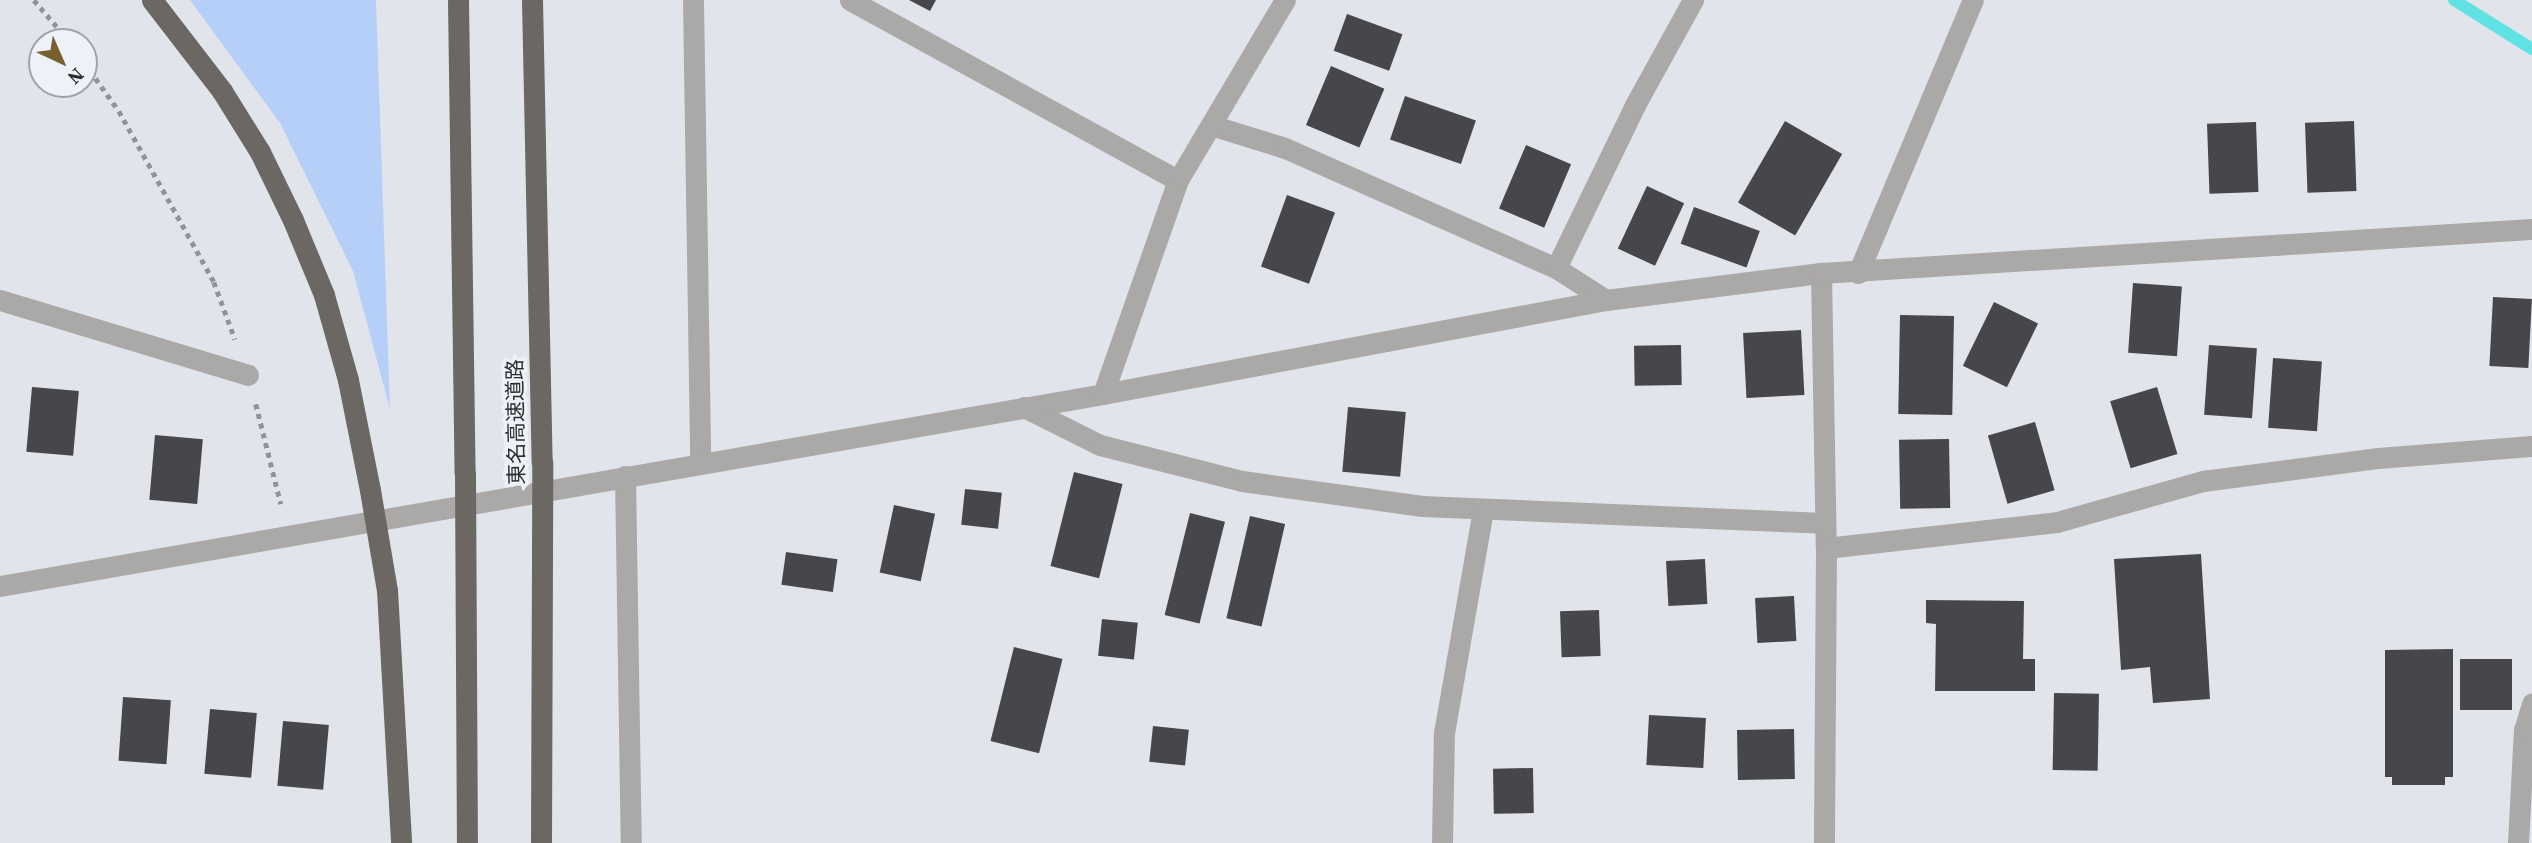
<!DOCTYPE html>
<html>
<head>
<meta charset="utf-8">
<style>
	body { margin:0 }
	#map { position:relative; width:2532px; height:843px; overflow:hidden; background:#e1e4ea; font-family:"Source Serif 4","Noto Sans JP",serif }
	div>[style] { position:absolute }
	.green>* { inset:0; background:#b6cff8 }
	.stream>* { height:12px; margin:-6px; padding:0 6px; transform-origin:6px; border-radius:6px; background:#60e1e4 }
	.building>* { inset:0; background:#46464b; transform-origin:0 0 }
	.path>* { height:4.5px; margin-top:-2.25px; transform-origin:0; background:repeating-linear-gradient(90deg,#919397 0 5px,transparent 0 10px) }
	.minor>* { height:21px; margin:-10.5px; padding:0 10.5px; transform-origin:10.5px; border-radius:10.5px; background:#aba9a7 }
	.highway>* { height:21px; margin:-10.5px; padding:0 10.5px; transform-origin:10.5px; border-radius:10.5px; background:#6b6762 }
	.highway-bridge>* { height:21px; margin:-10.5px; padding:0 10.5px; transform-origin:10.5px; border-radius:10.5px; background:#6b6762 }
	span { translate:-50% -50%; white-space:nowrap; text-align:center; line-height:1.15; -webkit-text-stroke:7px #eef1f7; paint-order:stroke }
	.street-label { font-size:21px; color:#2c2d2f }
	.north { position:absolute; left:28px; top:28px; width:70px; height:70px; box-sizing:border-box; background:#eef1f7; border:2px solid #a0a3a7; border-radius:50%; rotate:136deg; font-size:19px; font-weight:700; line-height:28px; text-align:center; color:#2c2d2f }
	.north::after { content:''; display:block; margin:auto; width:24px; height:32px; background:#775f2f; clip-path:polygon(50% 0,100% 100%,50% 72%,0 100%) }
</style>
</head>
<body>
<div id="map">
	<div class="green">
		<i style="clip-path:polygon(190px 0,376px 0,390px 409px,353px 271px,280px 123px)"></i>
	</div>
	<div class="stream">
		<i style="left:2454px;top:0;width:92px;rotate:32.1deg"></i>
	</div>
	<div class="building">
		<i style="clip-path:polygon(909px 0,936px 0,930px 11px)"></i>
		<i style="left:1347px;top:14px;width:59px;height:39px;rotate:20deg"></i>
		<i style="left:1331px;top:66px;width:58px;height:64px;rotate:23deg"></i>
		<i style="left:1405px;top:96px;width:75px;height:46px;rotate:19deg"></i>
		<i style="left:1785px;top:121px;width:66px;height:94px;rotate:30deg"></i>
		<i style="left:2354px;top:121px;width:70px;height:49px;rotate:88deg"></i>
		<i style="left:2256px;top:122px;width:70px;height:49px;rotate:88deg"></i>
		<i style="left:1526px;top:145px;width:49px;height:69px;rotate:23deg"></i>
		<i style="left:1647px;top:186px;width:41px;height:69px;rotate:25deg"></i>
		<i style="left:1287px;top:195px;width:51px;height:76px;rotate:20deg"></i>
		<i style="left:1694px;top:207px;width:70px;height:39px;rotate:20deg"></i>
		<i style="left:2133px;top:283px;width:49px;height:70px;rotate:4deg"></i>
		<i style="left:2493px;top:297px;width:39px;height:69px;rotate:3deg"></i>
		<i style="left:1994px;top:302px;width:49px;height:71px;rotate:26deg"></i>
		<i style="left:1900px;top:315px;width:54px;height:99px;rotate:1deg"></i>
		<i style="left:1801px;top:330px;width:65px;height:58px;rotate:87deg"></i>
		<i style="left:1681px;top:345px;width:40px;height:47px;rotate:89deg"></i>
		<i style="left:2209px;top:345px;width:48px;height:70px;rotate:4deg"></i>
		<i style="left:2273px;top:358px;width:49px;height:70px;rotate:4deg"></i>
		<i style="left:32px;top:387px;width:47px;height:65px;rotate:5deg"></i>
		<i style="left:2157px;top:387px;width:70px;height:49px;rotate:73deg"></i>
		<i style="left:1348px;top:407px;width:58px;height:65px;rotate:5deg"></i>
		<i style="left:2035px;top:422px;width:71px;height:49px;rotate:74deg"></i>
		<i style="left:155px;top:435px;width:48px;height:65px;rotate:5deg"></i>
		<i style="left:1949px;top:439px;width:69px;height:50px;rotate:89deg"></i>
		<i style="left:1074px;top:472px;width:50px;height:97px;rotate:14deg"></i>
		<i style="left:965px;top:489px;width:37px;height:36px;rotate:6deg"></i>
		<i style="left:894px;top:505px;width:42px;height:69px;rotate:12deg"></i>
		<i style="left:1190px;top:513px;width:36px;height:105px;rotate:14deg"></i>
		<i style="left:1250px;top:516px;width:36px;height:105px;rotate:13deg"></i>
		<i style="left:786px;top:552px;width:52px;height:33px;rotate:8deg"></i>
		<i style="clip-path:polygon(2201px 554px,2210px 699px,2153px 703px,2150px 667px,2121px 670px,2114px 559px)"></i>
		<i style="left:1705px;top:559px;width:45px;height:39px;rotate:87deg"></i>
		<i style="left:1794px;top:596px;width:45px;height:39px;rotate:87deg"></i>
		<i style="clip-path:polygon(1926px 600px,2024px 601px,2023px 659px,2035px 659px,2035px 691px,1935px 691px,1936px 624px,1926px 623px)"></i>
		<i style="left:1599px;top:610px;width:46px;height:39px;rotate:88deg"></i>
		<i style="left:1102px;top:619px;width:36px;height:37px;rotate:6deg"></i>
		<i style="left:1014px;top:647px;width:50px;height:97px;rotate:14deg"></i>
		<i style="clip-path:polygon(2453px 649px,2453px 777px,2445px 777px,2445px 785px,2392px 785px,2392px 777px,2385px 777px,2385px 650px)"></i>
		<i style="left:2460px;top:659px;width:52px;height:51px"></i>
		<i style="left:2054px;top:693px;width:45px;height:77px;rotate:1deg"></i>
		<i style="left:123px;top:697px;width:48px;height:64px;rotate:4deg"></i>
		<i style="left:210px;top:709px;width:47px;height:65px;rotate:5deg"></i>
		<i style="left:1649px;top:715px;width:57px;height:50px;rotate:3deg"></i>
		<i style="left:283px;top:721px;width:46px;height:65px;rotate:5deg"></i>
		<i style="left:1153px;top:726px;width:36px;height:36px;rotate:6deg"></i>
		<i style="left:1794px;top:729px;width:50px;height:57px;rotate:89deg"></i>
		<i style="left:1533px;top:768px;width:45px;height:40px;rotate:89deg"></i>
	</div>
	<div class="path">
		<i style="left:34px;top:0;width:55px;rotate:49.4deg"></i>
		<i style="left:84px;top:62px;width:60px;rotate:54.5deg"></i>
		<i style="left:119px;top:111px;width:196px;rotate:60.9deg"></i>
		<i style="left:214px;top:282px;width:61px;rotate:69.8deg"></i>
		<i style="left:256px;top:404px;width:103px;rotate:76deg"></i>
	</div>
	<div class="minor">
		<i style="left:693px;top:0;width:462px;rotate:89.1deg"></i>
		<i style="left:850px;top:0;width:374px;rotate:28.8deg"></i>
		<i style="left:1214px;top:126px;width:74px;rotate:17.2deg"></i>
		<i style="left:1285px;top:148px;width:296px;rotate:23.9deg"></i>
		<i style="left:1556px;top:268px;width:59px;rotate:32.6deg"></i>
		<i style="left:1556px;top:268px;width:181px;rotate:-64.1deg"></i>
		<i style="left:1635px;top:105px;width:120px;rotate:-61.1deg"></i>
		<i style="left:1821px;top:273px;width:275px;rotate:89deg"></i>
		<i style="left:1826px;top:548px;width:295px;rotate:90.4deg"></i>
		<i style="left:1858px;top:273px;width:296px;rotate:-67.2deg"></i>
		<i style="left:0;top:300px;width:259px;rotate:16.8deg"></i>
		<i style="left:1103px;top:394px;width:227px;rotate:-70.7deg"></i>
		<i style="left:1178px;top:180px;width:209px;rotate:-59.3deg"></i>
		<i style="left:1024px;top:407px;width:85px;rotate:26.6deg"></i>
		<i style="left:1100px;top:445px;width:146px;rotate:14.2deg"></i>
		<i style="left:1242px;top:481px;width:182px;rotate:7.9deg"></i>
		<i style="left:1422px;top:506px;width:403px;rotate:2.4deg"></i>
		<i style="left:625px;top:476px;width:367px;rotate:89.1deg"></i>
		<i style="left:1826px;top:548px;width:232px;rotate:-6.4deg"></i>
		<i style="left:2057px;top:522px;width:152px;rotate:-15.7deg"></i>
		<i style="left:2203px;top:481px;width:177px;rotate:-7.5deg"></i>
		<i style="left:2378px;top:458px;width:154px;rotate:-4.5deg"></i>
		<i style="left:0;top:586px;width:1120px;rotate:-9.87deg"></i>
		<i style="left:1103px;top:394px;width:512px;rotate:-10.59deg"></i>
		<i style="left:1606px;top:300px;width:217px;rotate:-7.2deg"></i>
		<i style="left:1821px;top:273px;width:712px;rotate:-3.54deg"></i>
		<i style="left:1442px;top:843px;width:110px;rotate:-89deg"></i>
		<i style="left:1444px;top:733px;width:227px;rotate:-80.1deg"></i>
		<i style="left:2518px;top:843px;width:113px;rotate:-87deg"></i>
		<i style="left:2524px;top:730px;width:28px;rotate:-73deg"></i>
	</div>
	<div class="highway">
		<i style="left:152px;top:0;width:115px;rotate:52.4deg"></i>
		<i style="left:222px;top:91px;width:72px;rotate:58.1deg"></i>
		<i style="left:260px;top:152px;width:76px;rotate:64.1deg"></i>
		<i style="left:293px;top:220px;width:81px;rotate:67.5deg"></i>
		<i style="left:324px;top:295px;width:88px;rotate:74.2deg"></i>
		<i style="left:348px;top:380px;width:112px;rotate:78.7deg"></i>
		<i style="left:458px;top:0;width:473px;rotate:89.2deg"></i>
		<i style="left:532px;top:0;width:462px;rotate:88.8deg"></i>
	</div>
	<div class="highway-bridge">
		<i style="left:465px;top:473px;width:370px;rotate:89.7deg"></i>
		<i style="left:370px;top:490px;width:101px;rotate:80.4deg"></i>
		<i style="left:387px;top:590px;width:253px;rotate:86.8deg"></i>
		<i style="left:541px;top:843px;width:381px;rotate:-89.8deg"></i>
	</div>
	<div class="street-label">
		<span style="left:516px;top:422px;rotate:-91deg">東名高速道路</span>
	</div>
	<div class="north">N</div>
</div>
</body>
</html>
